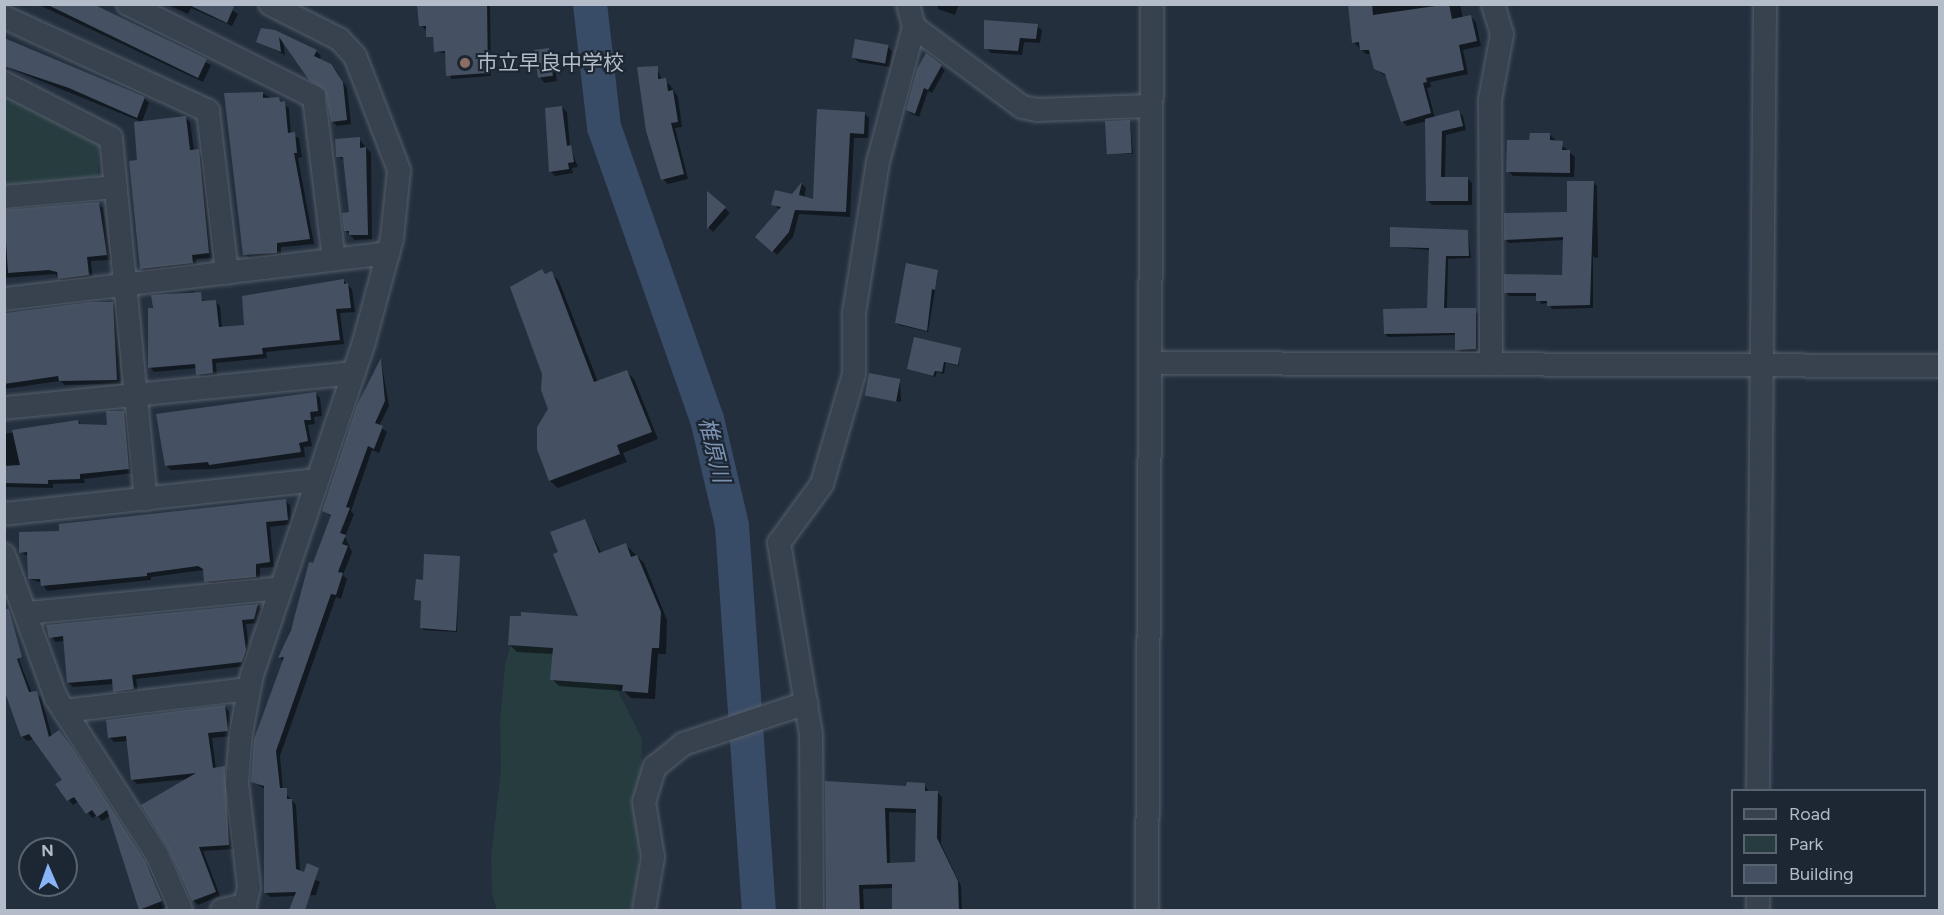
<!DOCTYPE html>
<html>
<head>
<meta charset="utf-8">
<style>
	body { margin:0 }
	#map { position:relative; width:1944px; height:915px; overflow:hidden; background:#242f3e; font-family:Figtree,"Noto Sans JP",sans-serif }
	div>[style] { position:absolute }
	.green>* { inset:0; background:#263c3f }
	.shadow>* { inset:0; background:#0007 }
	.river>* { height:34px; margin:-17px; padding:0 17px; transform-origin:17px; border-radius:17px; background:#394c67 }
	.building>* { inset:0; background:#455162; transform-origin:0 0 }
	.roads { filter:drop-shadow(0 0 2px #565f6c) drop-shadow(0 0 2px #565f6c) }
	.minor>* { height:22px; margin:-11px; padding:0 11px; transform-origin:11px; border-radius:11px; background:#38414e }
	.dots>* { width:16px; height:16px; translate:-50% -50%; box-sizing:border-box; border:3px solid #1d2633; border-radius:50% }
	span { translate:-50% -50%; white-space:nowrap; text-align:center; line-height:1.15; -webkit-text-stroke:4.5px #1d2633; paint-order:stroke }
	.poi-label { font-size:21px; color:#b4bcc9 }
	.left { translate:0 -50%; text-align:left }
	.water-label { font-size:22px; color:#7c92b1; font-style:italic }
	.frame { position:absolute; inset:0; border:6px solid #b4bcc9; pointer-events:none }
	.legend { position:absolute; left:1731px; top:789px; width:195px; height:108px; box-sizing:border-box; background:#1d2633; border:2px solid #59626f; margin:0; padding:8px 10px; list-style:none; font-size:18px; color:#b4bcc9 }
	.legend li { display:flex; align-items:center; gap:12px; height:30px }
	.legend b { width:30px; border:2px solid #59626f }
	.north { position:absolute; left:18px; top:837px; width:60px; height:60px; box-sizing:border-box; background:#1d2633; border:2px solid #59626f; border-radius:50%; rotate:358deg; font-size:16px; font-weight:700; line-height:24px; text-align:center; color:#b4bcc9 }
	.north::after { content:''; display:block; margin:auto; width:21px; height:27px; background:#8ab4f8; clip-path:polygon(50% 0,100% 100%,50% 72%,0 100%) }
</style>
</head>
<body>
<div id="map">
	<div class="green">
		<i style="clip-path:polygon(5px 96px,98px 144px,98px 176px,5px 185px)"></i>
		<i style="clip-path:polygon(531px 618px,610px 675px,642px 739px,638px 881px,631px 910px,497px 910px,492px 894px,491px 858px,501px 770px,500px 721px,505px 665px,514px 634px)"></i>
	</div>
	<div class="shadow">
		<i style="clip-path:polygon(37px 4px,88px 4px,211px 65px,203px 82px)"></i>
		<i style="clip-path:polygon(166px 4px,223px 4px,238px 14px,232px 26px,191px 8px,188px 14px)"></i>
		<i style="clip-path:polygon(419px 4px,490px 4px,491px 76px,451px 79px,447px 54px,435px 51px,435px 40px,421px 25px)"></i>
		<i style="clip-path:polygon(937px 4px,959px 4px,955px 15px,938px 9px)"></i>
		<i style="clip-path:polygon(1349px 4px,1460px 4px,1463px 19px,1471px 17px,1476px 22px,1481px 46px,1463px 50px,1468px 74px,1430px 82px,1431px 87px,1427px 88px,1435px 118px,1458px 112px,1463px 116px,1466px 130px,1446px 135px,1445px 179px,1467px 178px,1472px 183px,1472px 205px,1432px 205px,1427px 200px,1427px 121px,1407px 126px,1402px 121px,1387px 77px,1375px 69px,1372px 54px,1366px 54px,1353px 42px)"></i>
		<i style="clip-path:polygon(1037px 26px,1042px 30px,1040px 43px,1024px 42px,1022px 55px,991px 53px,986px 48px)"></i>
		<i style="clip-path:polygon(262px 30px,316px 51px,321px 56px,319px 60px,336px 70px,347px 88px,351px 124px,337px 126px,332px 121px,327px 90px,283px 40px,285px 55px,258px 42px)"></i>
		<i style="clip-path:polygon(887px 46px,892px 51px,890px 67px,858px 62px,853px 57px)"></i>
		<i style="clip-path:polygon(548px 50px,553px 54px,557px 81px,545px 83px,540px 78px)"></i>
		<i style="clip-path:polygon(4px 66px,144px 98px,149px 103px,142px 122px)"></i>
		<i style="clip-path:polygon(941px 66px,945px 70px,932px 93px,928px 91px,919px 117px,912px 114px,907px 110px,918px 70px)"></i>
		<i style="clip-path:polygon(657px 68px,662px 80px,670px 85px,678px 97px,682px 127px,675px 128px,688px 179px,668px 184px,663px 179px)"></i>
		<i style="clip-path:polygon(262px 93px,289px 108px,291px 134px,299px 138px,302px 157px,298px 158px,314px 244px,281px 247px,281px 257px,250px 259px,245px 254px)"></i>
		<i style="clip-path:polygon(562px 107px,567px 112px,570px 147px,578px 167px,572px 168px,573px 173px,555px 176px,550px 171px)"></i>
		<i style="clip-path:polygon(819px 110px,864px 113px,869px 118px,868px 138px,854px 138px,850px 217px,799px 214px,793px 237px,777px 255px,758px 237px,780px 210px,773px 204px,793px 196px,802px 184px,806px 188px,804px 198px,815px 201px)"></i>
		<i style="clip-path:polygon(185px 117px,190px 122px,194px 151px,203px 156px,213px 258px,196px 259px,197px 267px,146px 273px,141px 268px,139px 161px)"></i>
		<i style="clip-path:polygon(1130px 122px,1133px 154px,1109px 153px,1106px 151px)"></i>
		<i style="clip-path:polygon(1550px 135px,1575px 157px,1574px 177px,1513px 176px,1508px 171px,1531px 142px)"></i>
		<i style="clip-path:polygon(359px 139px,371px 153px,372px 239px,355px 240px,346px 231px,351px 214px,345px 161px,338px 156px)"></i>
		<i style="clip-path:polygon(1594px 183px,1597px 186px,1598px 258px,1593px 257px,1593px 308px,1552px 309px,1549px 303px,1541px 304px,1538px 296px,1509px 296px,1506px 292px,1564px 276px,1564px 240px,1509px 243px,1506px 240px,1568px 214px)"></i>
		<i style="clip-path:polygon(709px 194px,730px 213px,713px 232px,709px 228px)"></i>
		<i style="clip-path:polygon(98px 204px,103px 208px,111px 260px,91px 261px,93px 280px,64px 283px,55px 274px,4px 278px,4px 213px)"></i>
		<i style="clip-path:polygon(1468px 231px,1471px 258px,1448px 259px,1447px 309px,1478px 313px,1478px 352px,1460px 352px,1456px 335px,1388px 337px,1385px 334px,1428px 309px,1430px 250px,1392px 247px)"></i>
		<i style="clip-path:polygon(938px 272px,928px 332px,899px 325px,896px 323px)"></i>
		<i style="clip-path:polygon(551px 273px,559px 281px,598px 382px,626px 371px,634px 379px,658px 439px,623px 453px,627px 462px,558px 488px,550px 481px,538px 449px,549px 409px,546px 275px)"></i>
		<i style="clip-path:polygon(343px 280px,352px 289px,355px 312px,340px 313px,344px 344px,266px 352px,267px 358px,216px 363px,217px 377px,202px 379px,197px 368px,154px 372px,150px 367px,153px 296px,194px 291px,205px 302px,215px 301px,220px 306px,222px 328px,246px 326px)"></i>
		<i style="clip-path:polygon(113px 303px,117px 308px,121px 384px,65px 385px,60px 381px,4px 389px,4px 317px)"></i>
		<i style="clip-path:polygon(960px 349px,959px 366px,946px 363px,944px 374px,937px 372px,935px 377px,908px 369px)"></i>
		<i style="clip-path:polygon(381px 360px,389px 406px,379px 426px,387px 432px,379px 453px,372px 450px,351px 511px,354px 514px,345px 537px,352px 552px,343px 575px,347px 579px,341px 599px,336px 597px,280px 756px,283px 790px,296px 805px,300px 872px,320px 882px,316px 895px,270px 897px,265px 892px,265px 789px,252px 781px,284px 662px,280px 658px,332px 517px,324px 511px)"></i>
		<i style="clip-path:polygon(900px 380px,901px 402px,866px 395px)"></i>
		<i style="clip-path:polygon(315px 393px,320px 398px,322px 416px,314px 417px,315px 424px,308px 425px,312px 446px,304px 447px,305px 457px,215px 469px,171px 470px,166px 465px)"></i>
		<i style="clip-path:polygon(123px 412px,128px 417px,134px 473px,84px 479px,85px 483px,53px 484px,53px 488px,5px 487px,4px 497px,4px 434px,78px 421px,83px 426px,108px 426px)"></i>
		<i style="clip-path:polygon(285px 501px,290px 505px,292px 524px,270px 527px,274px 567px,260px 568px,260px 579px,210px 586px,204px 570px,151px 577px,151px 580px,47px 591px,42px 583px,30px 579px,29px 557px,21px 552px,61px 533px)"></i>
		<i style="clip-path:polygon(584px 520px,602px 554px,625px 544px,644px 563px,667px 620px,666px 654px,658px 654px,655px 699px,631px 698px,624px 691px,559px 686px,552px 679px,554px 654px,517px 652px,510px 645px,580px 618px,560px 553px)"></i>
		<i style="clip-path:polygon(459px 558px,457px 632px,423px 630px,423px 602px,416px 600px,424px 582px)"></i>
		<i style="clip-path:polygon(258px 605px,262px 610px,258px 623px,246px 624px,250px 656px,246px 666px,136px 679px,138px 693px,119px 696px,114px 684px,73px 687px,68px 682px,65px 641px,55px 642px,47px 626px)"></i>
		<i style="clip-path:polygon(4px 607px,21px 665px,32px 693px,41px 697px,52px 737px,63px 736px,149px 868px,166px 906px,160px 910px,141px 910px,111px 815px,102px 821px,97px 815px,92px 818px,79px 801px,73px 805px,57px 785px,64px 780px,34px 739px,27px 741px,22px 736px,4px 691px)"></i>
		<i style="clip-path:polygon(225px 707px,229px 712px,232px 736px,212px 738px,216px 769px,224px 768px,229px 773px,234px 849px,203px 851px,220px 896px,198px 905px,193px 900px,189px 779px,137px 784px,132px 779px,128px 741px,114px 742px,109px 737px)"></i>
		<i style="clip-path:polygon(evenodd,827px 783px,908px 788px,924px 784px,929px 792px,937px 792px,942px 797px,941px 844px,961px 886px,962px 910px,894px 910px,893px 888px,863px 889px,864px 910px,827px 910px,827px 783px,889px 812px,917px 813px,917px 863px,890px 864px,889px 812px)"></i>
	</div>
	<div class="river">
		<i style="left:590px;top:4px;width:124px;rotate:83.5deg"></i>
		<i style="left:604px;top:127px;width:310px;rotate:70.6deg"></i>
		<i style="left:707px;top:419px;width:110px;rotate:76.8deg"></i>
		<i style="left:732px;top:526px;width:385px;rotate:86deg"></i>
	</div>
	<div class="building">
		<i style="clip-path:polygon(46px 4px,93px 4px,207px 59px,198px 78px)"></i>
		<i style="clip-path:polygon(187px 4px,235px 4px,227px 23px)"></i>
		<i style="clip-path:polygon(417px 4px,487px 4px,488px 73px,446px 76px,445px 51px,434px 52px,433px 37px,426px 37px,426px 26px,419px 26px)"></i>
		<i style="clip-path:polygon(1348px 4px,1372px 4px,1373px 15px,1449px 4px,1452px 19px,1471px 15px,1477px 41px,1459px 45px,1464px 70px,1426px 78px,1427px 82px,1423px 83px,1431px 113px,1401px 122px,1385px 74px,1374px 69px,1369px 50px,1360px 50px,1359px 42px,1352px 43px)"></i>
		<i style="clip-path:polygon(984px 20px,1038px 24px,1036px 39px,1020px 38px,1018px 51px,984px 49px)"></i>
		<i style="clip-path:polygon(261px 28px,275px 30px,317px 50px,314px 56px,331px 64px,343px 82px,347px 120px,331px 122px,325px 90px,309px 80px,279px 37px,281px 52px,256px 42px)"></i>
		<i style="clip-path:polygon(4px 38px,145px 97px,137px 118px,69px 88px,4px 66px)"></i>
		<i style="left:855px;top:39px;width:34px;height:19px;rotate:10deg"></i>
		<i style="left:549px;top:48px;width:28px;height:15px;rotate:82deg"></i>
		<i style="clip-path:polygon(926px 53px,942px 65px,928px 90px,924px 88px,915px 114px,906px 110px,917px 69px)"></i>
		<i style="clip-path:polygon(658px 66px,658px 79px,666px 78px,668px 91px,673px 90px,678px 122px,671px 123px,684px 174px,661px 180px,646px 131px,637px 67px)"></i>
		<i style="clip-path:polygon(263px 92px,263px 98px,279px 97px,280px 102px,285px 101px,288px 133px,295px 132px,297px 153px,294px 153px,310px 239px,277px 243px,277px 253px,243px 255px,224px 93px)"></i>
		<i style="clip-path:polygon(562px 106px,567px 146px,571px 145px,574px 162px,568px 163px,569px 169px,549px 172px,545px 108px)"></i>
		<i style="clip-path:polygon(817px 109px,865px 112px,864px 134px,850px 133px,846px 212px,795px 210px,789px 232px,772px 252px,755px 237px,781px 207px,771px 205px,775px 190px,792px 194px,802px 182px,799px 195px,813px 199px)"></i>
		<i style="clip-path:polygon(1459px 110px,1463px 126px,1442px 131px,1441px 177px,1468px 177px,1468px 201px,1426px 201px,1425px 119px)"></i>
		<i style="clip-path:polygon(186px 116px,190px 150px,199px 149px,209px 253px,192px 255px,193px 263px,140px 269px,129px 161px,137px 160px,134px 122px)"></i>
		<i style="left:1130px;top:120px;width:33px;height:25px;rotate:87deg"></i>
		<i style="clip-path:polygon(1530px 133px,1550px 133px,1550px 140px,1563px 141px,1562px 150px,1570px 150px,1570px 173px,1506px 172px,1507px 140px,1529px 140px)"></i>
		<i style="clip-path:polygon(360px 137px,360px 148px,366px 147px,368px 235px,349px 235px,349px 231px,344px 231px,342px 213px,349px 212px,343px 157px,336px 157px,335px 139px)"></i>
		<i style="clip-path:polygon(1567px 181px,1594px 181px,1590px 305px,1547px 306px,1547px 301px,1536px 301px,1536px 293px,1504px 293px,1504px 274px,1562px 275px,1563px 237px,1504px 240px,1504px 213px,1567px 212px)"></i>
		<i style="clip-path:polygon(707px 191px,726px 207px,707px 229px)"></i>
		<i style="clip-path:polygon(99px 202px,107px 255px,87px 257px,89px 275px,58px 279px,57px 272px,49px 270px,8px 273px,4px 210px)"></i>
		<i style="clip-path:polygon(1390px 227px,1468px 230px,1469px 256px,1446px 256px,1444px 308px,1476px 308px,1476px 349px,1455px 350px,1455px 333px,1384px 334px,1383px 309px,1427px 308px,1429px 248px,1390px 247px)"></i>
		<i style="clip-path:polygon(906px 263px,938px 270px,935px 290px,932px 289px,927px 331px,895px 323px)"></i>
		<i style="clip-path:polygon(542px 269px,545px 274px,552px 271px,594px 382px,627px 370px,652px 432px,617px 445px,620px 454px,549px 481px,537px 449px,537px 427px,548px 409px,541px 390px,542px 374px,510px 287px)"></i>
		<i style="clip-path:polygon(344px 279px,344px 284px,348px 283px,351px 308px,336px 309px,340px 340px,262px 348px,263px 354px,212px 359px,213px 373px,196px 375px,195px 364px,148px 368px,148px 308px,153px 308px,151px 295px,201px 292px,202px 301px,216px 300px,219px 327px,244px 325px,242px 296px)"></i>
		<i style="clip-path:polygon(91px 302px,113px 302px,117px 380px,59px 381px,58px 376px,4px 384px,6px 313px)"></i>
		<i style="clip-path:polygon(914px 337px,961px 348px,958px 365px,944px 362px,942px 372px,935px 371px,933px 376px,907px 369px)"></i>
		<i style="clip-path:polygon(381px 358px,385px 401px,375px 423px,383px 426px,374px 449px,368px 446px,346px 507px,350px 508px,340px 533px,346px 535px,342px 544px,348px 546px,338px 572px,343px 573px,336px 595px,331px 594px,276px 751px,280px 788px,287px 788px,287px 799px,292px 799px,296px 869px,304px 872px,307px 863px,319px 868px,305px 910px,289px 910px,296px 892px,264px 893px,264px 786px,251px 782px,254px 739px,284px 657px,278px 658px,291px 630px,309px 562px,313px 563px,331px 515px,322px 511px,332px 481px,357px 405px)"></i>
		<i style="left:869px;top:373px;width:32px;height:23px;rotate:11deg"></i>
		<i style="clip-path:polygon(316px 392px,318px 411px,310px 412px,311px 420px,304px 420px,308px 441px,299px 443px,301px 452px,209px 465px,208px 462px,165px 466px,156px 414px)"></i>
		<i style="clip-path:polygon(106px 411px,124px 411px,129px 469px,80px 474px,80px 479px,48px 480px,48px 484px,4px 483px,4px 466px,20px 465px,12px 430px,78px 420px,79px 424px,107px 425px)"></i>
		<i style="clip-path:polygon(286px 499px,288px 520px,266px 522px,270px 562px,256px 564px,256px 577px,204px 582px,203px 569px,198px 566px,147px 573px,147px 576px,41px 586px,40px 579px,28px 579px,27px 552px,19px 553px,19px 532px,59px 531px,59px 524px)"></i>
		<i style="clip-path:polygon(585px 519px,599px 553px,626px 543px,631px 557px,637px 555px,661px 612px,659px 648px,652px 648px,648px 693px,622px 691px,623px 685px,550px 680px,553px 648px,508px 645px,510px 616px,521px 616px,521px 612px,578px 616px,553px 554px,558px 552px,550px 532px)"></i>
		<i style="clip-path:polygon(424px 554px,460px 556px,456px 631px,420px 628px,421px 601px,414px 600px,416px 579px,423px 580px)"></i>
		<i style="clip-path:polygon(258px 604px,254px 619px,242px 620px,246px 650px,242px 662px,132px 675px,134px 689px,113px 692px,112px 679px,67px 683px,63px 636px,49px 638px,46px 625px)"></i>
		<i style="clip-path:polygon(4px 609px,9px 609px,22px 657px,17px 659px,29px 692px,37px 691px,49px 737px,59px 730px,71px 746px,145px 861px,162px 901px,139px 910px,107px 810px,97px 817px,92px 810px,86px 814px,74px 797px,67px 801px,55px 784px,62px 780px,29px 734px,21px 737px,4px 690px)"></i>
		<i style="clip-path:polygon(225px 705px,228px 731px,208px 733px,213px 768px,225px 766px,229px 845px,199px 847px,216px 892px,192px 901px,168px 848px,141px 805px,196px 773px,131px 780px,126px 736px,108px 738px,106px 720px)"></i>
		<i style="clip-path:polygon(evenodd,825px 781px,906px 786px,907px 782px,925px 783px,925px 791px,938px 791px,937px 838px,958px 881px,959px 910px,892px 910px,892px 884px,859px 885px,860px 910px,826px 910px,825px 781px,885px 808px,916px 809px,915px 862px,887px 863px,885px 808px)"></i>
	</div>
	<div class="roads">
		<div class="minor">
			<i style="left:128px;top:4px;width:208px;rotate:26.6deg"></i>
			<i style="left:314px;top:97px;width:163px;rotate:83deg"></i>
			<i style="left:4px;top:17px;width:225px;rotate:24.7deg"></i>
			<i style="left:208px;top:111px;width:163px;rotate:83.3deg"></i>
			<i style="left:914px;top:27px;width:134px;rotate:36.5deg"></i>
			<i style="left:1022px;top:107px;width:15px;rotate:11deg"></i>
			<i style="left:1037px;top:110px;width:112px;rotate:-2deg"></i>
			<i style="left:4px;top:83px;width:120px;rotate:27.2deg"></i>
			<i style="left:111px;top:138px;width:363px;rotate:84.5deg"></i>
			<i style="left:4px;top:197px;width:112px;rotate:-5.1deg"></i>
			<i style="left:4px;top:299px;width:387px;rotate:-6.8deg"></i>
			<i style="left:1150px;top:363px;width:790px;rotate:0.22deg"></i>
			<i style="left:1491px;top:363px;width:263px;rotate:-90.2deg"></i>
			<i style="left:1490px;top:100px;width:67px;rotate:-79.7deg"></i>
			<i style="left:1502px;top:34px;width:31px;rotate:-107deg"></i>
			<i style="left:4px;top:408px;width:351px;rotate:-5.7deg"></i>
			<i style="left:4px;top:514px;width:313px;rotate:-6.2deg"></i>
			<i style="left:4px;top:555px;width:152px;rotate:70deg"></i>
			<i style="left:56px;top:698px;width:187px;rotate:57.2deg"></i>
			<i style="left:157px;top:855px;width:60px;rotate:66.4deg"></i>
			<i style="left:27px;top:613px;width:254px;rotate:-5.6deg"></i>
			<i style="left:64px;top:711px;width:186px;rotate:-6.8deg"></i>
			<i style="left:1758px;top:790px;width:786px;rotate:-89.49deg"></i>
			<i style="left:222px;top:910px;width:24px;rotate:-12deg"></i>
			<i style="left:245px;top:905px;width:18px;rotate:-77deg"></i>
			<i style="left:249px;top:887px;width:104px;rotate:-96.6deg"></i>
			<i style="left:237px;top:784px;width:51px;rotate:-85.5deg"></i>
			<i style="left:241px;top:733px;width:59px;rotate:-79.3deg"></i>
			<i style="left:252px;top:675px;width:351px;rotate:-71.4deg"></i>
			<i style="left:364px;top:342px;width:108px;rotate:-74.9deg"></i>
			<i style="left:392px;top:238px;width:68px;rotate:-84.1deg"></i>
			<i style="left:399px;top:170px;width:122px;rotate:-111.1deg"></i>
			<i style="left:355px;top:56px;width:23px;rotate:-133deg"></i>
			<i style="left:339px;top:39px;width:77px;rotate:-153.1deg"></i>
			<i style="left:644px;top:910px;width:54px;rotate:-80.4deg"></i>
			<i style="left:653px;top:857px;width:56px;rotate:-99.3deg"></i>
			<i style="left:644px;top:802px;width:37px;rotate:-73deg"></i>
			<i style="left:655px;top:767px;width:36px;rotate:-39deg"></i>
			<i style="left:683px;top:744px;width:130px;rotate:-18.4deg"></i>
			<i style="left:812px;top:910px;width:176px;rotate:-90.3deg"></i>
			<i style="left:811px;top:734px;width:194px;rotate:-99.5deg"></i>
			<i style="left:779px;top:543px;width:73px;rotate:-53.9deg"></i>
			<i style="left:822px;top:484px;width:115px;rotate:-73.8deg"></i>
			<i style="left:854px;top:374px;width:61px;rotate:-90deg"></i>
			<i style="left:854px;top:313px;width:153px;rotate:-81deg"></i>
			<i style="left:878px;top:162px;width:140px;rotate:-75.1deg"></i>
			<i style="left:914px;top:27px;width:24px;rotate:-105deg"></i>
			<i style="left:1147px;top:910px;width:906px;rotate:-89.68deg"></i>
			<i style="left:1758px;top:910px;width:14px;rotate:-90deg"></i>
		</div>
	</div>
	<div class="dots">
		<i style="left:465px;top:63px;background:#8d6e63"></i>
	</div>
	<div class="poi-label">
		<span class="left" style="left:477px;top:63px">市立早良中学校</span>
	</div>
	<div class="water-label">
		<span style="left:714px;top:450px;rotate:76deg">椎原川</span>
	</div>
	<div class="frame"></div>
	<ul class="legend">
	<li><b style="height:8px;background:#38414e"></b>Road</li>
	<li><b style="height:16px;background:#263c3f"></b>Park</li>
	<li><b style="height:16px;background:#455162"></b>Building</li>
	</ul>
	<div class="north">N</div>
</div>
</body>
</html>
